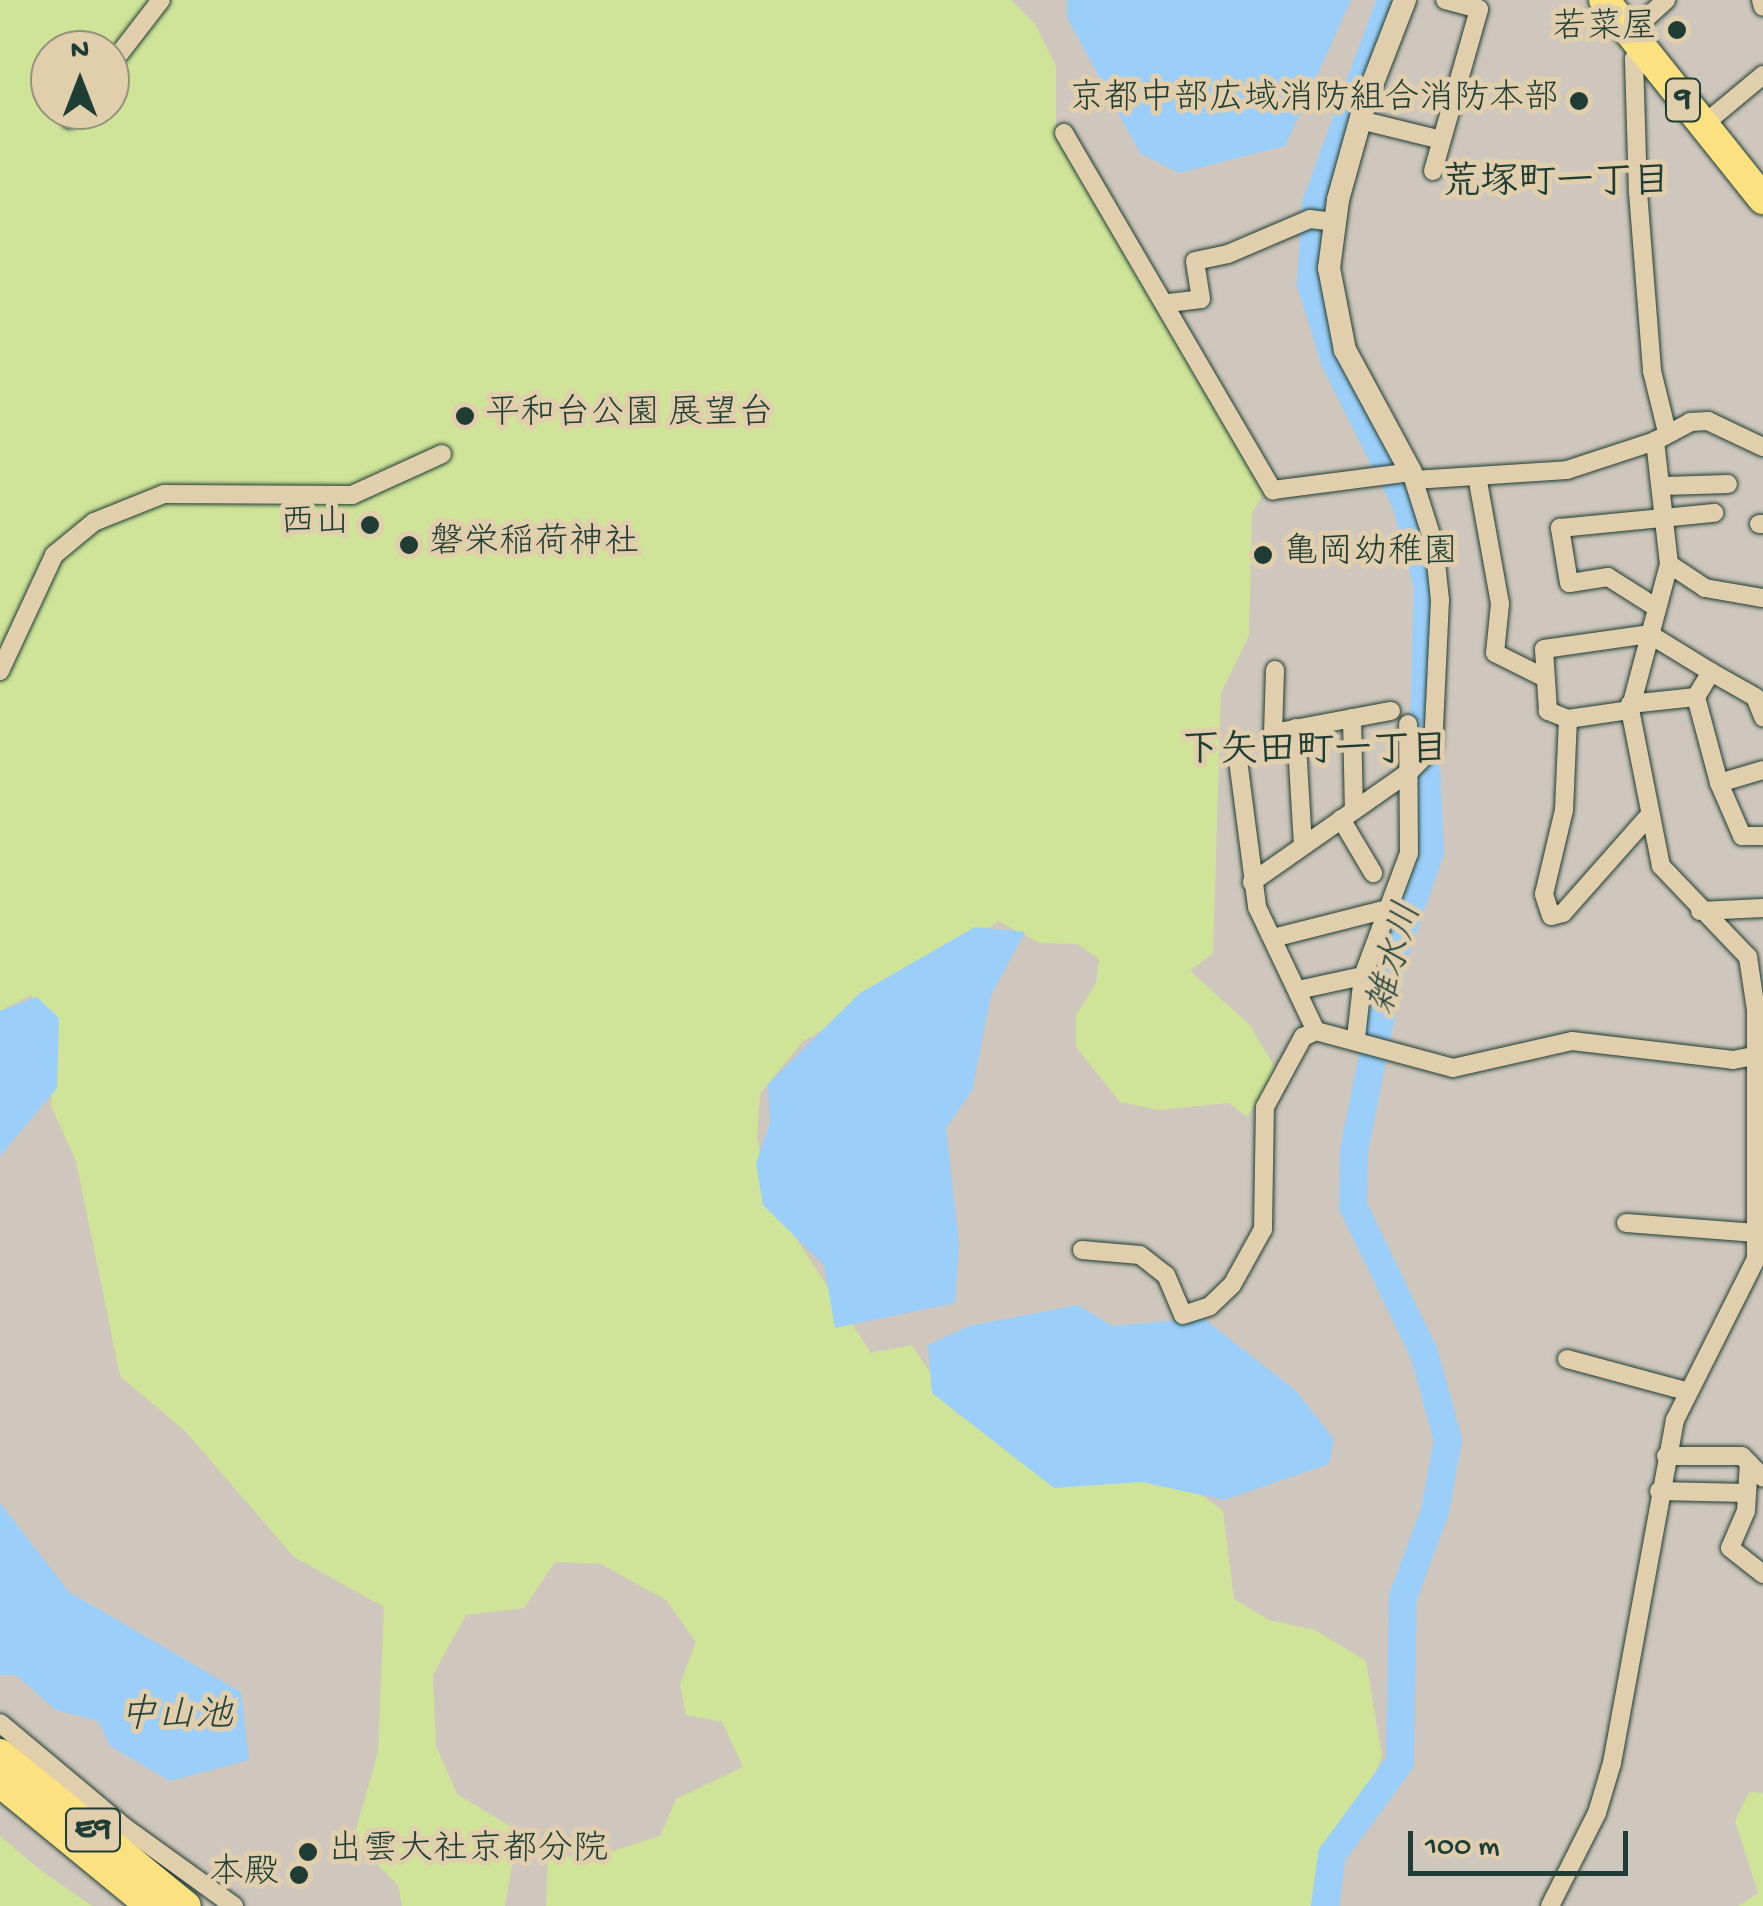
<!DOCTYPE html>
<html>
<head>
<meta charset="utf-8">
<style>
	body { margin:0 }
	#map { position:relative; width:1763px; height:1906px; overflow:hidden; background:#cfc7bd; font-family:"Gochi Hand","Klee One",sans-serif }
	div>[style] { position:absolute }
	.green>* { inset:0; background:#d0e499 }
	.water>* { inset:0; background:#9bcff9 }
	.river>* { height:28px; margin:-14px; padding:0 14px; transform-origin:14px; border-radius:14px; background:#9bcff9 }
	.roads { filter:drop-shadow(0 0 2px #1f3d34) drop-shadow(0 0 2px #1f3d34) }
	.street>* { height:18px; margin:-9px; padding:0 9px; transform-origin:9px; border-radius:9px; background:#e0ceac }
	.secondary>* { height:22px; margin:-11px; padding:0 11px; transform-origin:11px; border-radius:11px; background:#e0ceac }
	.highway>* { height:30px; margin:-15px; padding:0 15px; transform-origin:15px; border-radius:15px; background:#fbe180 }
	.dots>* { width:28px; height:28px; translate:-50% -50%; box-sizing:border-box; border:5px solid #e0ceac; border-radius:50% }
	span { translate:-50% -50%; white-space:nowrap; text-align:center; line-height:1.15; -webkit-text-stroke:10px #e0ceac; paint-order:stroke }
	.shield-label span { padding:2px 8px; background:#e0ceac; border:2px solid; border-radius:8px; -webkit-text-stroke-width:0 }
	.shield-label { font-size:32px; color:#1f3d34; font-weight:700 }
	.poi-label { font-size:35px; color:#1f3d34 }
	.right { translate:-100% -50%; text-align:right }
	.left { translate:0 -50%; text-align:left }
	.neighbourhood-label { font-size:38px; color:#1f3d34; font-weight:700 }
	.water-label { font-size:38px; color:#25443e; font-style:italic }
	.north { position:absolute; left:30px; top:30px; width:100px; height:100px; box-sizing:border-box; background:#e0ceac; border:2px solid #93947c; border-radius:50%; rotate:0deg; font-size:28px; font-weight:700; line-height:40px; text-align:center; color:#1f3d34 }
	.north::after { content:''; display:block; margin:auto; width:35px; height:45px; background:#1f3d34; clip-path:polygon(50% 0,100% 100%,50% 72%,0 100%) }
	.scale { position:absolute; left:1408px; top:1831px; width:220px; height:45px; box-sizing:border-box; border:5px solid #1f3d34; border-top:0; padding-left:12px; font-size:30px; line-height:35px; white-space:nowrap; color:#1f3d34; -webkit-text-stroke:8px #e0ceac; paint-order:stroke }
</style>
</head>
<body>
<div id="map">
	<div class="green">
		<i style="clip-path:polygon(evenodd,0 0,1011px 0,1035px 24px,1056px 66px,1056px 132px,1263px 494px,1252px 513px,1249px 636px,1221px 693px,1213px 953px,1190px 971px,1249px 1024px,1277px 1071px,1247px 1117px,1229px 1103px,1159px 1110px,1120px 1102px,1076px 1047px,1076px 1015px,1096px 983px,1099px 959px,1077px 944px,1040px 943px,998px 921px,940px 966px,803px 1041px,760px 1094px,757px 1139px,771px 1200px,871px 1353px,912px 1345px,957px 1414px,990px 1428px,1019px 1462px,1194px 1489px,1223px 1511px,1234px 1599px,1269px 1620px,1315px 1630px,1366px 1661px,1382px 1756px,1369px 1790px,1330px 1840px,1314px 1906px,546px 1906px,548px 1854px,587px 1859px,660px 1836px,676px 1799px,743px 1767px,722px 1722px,686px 1715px,680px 1684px,696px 1642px,666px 1600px,601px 1564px,555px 1562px,524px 1608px,466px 1615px,433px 1675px,436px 1746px,457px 1794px,518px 1831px,505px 1906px,402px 1906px,398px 1885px,353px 1840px,378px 1752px,384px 1607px,294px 1557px,185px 1431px,120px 1376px,76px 1161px,51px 1106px,58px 1027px,31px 995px,0 1011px,0 0,50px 50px,110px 50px,110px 110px,50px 110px,50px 50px)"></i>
		<i style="clip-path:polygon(1749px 1792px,1763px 1793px,1763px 1906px,1738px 1906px,1758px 1893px,1735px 1821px)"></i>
		<i style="clip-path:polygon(0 1836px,39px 1869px,92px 1906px,0 1906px)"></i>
	</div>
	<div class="water">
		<i style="clip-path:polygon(1067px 0,1351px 0,1285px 146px,1179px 173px,1140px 153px,1067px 17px)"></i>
		<i style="clip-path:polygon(975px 927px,1025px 932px,991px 995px,972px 1091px,946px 1128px,959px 1243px,955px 1303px,835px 1328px,824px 1265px,763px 1205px,756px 1163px,770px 1123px,768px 1084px,860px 993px)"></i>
		<i style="clip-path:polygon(37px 997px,59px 1018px,57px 1088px,0 1156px,0 1011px)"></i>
		<i style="clip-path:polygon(1078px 1305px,1112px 1326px,1203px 1318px,1296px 1391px,1334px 1439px,1329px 1464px,1224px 1500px,1142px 1482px,1054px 1488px,932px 1393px,928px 1345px,969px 1326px)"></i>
		<i style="clip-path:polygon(0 1503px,69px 1592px,241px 1692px,249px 1760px,170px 1781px,110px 1746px,98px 1721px,56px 1710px,16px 1675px,0 1675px)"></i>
	</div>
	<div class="river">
		<i style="left:1325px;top:1906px;width:51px;rotate:-82.2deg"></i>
		<i style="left:1332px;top:1855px;width:115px;rotate:-53.8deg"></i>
		<i style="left:1400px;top:1762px;width:165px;rotate:-89deg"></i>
		<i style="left:1403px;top:1597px;width:92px;rotate:-69.6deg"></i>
		<i style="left:1435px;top:1511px;width:72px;rotate:-79.6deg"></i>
		<i style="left:1448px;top:1440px;width:90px;rotate:-105.4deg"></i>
		<i style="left:1424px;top:1353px;width:163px;rotate:-115.8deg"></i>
		<i style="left:1353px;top:1206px;width:55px;rotate:-89deg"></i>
		<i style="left:1354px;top:1151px;width:194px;rotate:-78.7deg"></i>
		<i style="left:1392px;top:961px;width:115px;rotate:-70.8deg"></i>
		<i style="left:1430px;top:852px;width:126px;rotate:-92.7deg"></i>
		<i style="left:1424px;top:726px;width:139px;rotate:-88.4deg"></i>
		<i style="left:1428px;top:587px;width:87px;rotate:-104.7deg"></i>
		<i style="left:1406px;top:503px;width:159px;rotate:-116.6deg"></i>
		<i style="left:1335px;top:361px;width:81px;rotate:-107.3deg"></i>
		<i style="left:1311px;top:284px;width:80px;rotate:-86.4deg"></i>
		<i style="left:1316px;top:204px;width:217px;rotate:-69.8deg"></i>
	</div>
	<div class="roads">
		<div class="street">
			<i style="left:1761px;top:0;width:7px;rotate:74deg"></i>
			<i style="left:1630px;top:33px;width:49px;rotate:-42.5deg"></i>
			<i style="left:1642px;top:48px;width:14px;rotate:126deg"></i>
			<i style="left:1634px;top:59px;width:133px;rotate:88.3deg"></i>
			<i style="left:1638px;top:192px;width:180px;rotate:85.5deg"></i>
			<i style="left:1652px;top:371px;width:63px;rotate:76.2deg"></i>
			<i style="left:110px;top:66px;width:83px;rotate:-52.3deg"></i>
			<i style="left:70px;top:119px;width:11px;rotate:-56deg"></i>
			<i style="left:1360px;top:120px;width:84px;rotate:13.7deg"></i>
			<i style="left:1703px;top:125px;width:78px;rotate:-39.8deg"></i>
			<i style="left:1064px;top:133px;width:414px;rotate:59.7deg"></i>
			<i style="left:1273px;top:490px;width:139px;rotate:-7.4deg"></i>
			<i style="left:1411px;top:472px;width:76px;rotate:72.3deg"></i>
			<i style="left:1434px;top:544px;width:56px;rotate:83.9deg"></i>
			<i style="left:1440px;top:600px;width:148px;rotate:92.7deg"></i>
			<i style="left:1433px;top:748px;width:34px;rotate:135deg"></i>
			<i style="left:1409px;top:772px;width:192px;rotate:145deg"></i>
			<i style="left:1433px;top:171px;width:168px;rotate:-74.1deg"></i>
			<i style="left:1479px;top:9px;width:35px;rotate:-165deg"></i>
			<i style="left:1169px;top:303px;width:32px;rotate:-7deg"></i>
			<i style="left:1201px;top:299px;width:38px;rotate:-99deg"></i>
			<i style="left:1195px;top:261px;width:34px;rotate:-12deg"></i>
			<i style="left:1228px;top:254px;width:89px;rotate:-23.1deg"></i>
			<i style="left:1310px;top:219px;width:24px;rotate:7deg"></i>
			<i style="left:1477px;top:476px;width:130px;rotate:79.8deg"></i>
			<i style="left:1500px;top:604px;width:49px;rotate:95.8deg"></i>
			<i style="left:1495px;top:653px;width:56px;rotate:26.6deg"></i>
			<i style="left:1414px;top:480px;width:153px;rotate:-3.7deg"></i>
			<i style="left:1567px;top:470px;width:93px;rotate:-18.2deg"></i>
			<i style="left:1655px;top:441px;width:40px;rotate:-28deg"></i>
			<i style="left:1690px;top:422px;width:18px;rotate:-3deg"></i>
			<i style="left:1708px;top:421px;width:61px;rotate:25.3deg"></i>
			<i style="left:1664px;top:486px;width:64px;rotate:-1.8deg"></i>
			<i style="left:1759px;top:524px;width:4px"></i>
			<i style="left:1669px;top:564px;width:43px;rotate:33.7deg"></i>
			<i style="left:1705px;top:588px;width:59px;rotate:9.8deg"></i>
			<i style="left:1657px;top:608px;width:58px;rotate:-147.7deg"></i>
			<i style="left:1608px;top:577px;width:39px;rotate:171deg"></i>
			<i style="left:1569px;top:583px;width:56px;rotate:-99.3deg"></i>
			<i style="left:1560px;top:528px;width:155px;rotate:-5.6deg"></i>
			<i style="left:1275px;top:670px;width:63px;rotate:91.8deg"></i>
			<i style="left:1273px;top:733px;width:120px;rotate:-10.6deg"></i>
			<i style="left:0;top:671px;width:128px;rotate:-65deg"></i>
			<i style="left:54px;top:555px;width:52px;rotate:-39.5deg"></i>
			<i style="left:94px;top:522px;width:75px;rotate:-21.8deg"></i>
			<i style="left:164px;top:494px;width:188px;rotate:0.3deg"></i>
			<i style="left:352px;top:495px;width:99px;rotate:-24.5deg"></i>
			<i style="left:1711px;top:672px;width:51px;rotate:29.6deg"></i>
			<i style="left:1755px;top:697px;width:22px;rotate:68deg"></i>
			<i style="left:1630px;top:704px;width:66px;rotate:-6.1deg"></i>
			<i style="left:1352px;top:718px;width:92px;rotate:88.8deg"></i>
			<i style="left:1568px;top:719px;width:63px;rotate:-8.3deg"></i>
			<i style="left:1296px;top:728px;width:117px;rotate:86.6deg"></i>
			<i style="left:1238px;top:760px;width:148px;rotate:82.6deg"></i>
			<i style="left:1257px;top:907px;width:137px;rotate:64.6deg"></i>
			<i style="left:1719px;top:783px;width:46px;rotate:-16.5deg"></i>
			<i style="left:1647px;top:818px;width:127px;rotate:131.5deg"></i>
			<i style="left:1563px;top:913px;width:12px;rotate:166deg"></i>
			<i style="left:1551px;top:916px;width:23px;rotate:-108deg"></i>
			<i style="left:1544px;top:894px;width:86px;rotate:-76.6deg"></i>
			<i style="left:1564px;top:810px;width:91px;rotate:-87.5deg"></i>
			<i style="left:1568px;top:719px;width:22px;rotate:-158deg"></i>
			<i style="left:1548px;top:711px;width:62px;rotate:-93.7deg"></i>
			<i style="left:1544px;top:649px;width:106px;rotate:-8.1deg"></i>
			<i style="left:1649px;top:634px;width:73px;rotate:31.5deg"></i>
			<i style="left:1711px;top:672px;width:29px;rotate:121deg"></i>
			<i style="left:1696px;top:697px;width:89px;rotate:75deg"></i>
			<i style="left:1719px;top:783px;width:58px;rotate:66.5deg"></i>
			<i style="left:1742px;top:836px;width:21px"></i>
			<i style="left:1341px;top:819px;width:63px;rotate:59.3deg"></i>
			<i style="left:1700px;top:911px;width:63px;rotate:-2.7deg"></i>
			<i style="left:1273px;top:938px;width:114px;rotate:-14.2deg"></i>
			<i style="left:1298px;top:990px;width:66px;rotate:-12.2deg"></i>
			<i style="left:1356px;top:1038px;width:62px;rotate:-83.6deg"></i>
			<i style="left:1363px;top:976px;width:131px;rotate:-69.5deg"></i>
			<i style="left:1409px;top:853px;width:129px;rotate:-90.4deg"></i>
			<i style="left:1626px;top:1223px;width:131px;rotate:4.4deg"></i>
			<i style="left:1082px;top:1250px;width:58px;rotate:4.9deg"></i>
			<i style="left:1140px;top:1255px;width:33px;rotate:38deg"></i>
			<i style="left:1166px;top:1275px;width:43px;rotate:67deg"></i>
			<i style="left:1183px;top:1315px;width:28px;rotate:-18deg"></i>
			<i style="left:1210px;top:1306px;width:30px;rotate:-44deg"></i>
			<i style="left:1232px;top:1285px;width:64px;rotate:-61deg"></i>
			<i style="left:1263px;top:1229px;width:122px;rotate:-89.1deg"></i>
			<i style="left:1265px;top:1107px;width:80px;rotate:-61.5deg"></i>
			<i style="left:1303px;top:1037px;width:14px;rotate:-25deg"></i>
			<i style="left:1316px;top:1031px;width:142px;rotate:15.1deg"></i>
			<i style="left:1453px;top:1068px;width:122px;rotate:-12.8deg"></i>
			<i style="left:1572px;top:1041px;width:162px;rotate:6.7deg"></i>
			<i style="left:1733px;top:1060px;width:31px;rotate:-11deg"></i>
			<i style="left:1567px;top:1359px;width:123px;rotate:15.1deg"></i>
			<i style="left:1666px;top:1456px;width:76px"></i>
			<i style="left:1742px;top:1456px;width:30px;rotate:46deg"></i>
			<i style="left:1749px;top:1463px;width:48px;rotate:93.6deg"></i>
			<i style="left:1746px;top:1511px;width:40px;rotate:113.4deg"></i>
			<i style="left:1730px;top:1548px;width:42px;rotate:38.2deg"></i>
			<i style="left:1659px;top:1491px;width:88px;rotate:1.3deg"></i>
			<i style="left:0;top:1723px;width:160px;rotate:39.9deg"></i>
			<i style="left:123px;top:1826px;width:137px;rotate:35.8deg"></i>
			<i style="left:1550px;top:1906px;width:104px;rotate:-63.2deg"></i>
			<i style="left:1597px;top:1813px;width:52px;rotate:-73.3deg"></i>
			<i style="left:1612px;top:1763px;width:349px;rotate:-79.6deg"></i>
			<i style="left:1675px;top:1420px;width:180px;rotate:-63.3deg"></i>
			<i style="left:1756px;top:1259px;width:249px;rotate:-90deg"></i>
			<i style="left:1756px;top:1010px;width:54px;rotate:-98.6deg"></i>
			<i style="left:1748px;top:957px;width:126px;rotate:-133.7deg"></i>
			<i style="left:1661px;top:866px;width:159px;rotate:-101.2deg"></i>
			<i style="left:1630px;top:710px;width:151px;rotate:-75deg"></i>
			<i style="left:1669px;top:564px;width:124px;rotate:-96.5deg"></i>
		</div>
		<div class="secondary">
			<i style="left:1405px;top:0;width:110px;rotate:111.2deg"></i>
			<i style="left:1365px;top:103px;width:101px;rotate:105.6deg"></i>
			<i style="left:1338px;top:200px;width:69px;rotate:97.5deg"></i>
			<i style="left:1329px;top:268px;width:84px;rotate:79deg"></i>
			<i style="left:1345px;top:350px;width:139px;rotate:61.6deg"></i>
		</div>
		<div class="highway">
			<i style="left:1604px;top:0;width:255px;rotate:51.4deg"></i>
			<i style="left:0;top:1754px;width:240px;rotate:39.3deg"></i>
			<i style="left:0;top:1782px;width:195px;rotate:39.4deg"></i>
		</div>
	</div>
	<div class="dots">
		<i style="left:1677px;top:30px;background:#1f3d34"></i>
		<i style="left:1579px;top:101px;background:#1f3d34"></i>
		<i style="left:465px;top:416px;background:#1f3d34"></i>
		<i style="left:370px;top:525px;background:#1f3d34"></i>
		<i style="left:409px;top:545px;background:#1f3d34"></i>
		<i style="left:1263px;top:555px;background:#1f3d34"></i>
		<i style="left:308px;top:1852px;background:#1f3d34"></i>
		<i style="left:299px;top:1875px;background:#1f3d34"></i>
	</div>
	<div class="shield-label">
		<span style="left:1683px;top:100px">9</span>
		<span style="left:93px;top:1830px">E9</span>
	</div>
	<div class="poi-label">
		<span class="right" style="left:1657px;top:30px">若菜屋</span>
		<span class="right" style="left:1559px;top:101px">京都中部広域消防組合消防本部</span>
		<span class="left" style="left:485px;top:416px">平和台公園 展望台</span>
		<span class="right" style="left:350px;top:525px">西山</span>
		<span class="left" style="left:429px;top:545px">磐栄稲荷神社</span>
		<span class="left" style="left:1283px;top:555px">亀岡幼稚園</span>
		<span class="left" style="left:328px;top:1852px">出雲大社京都分院</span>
		<span class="right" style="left:279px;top:1875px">本殿</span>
	</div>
	<div class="neighbourhood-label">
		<span style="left:1556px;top:186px">荒塚町一丁目</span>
		<span style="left:1315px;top:754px">下矢田町一丁目</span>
	</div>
	<div class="water-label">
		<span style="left:1398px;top:959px;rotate:-75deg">雑水川</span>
		<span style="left:176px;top:1719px">中山池</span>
	</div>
	<div class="north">N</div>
	<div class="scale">100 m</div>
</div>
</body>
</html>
